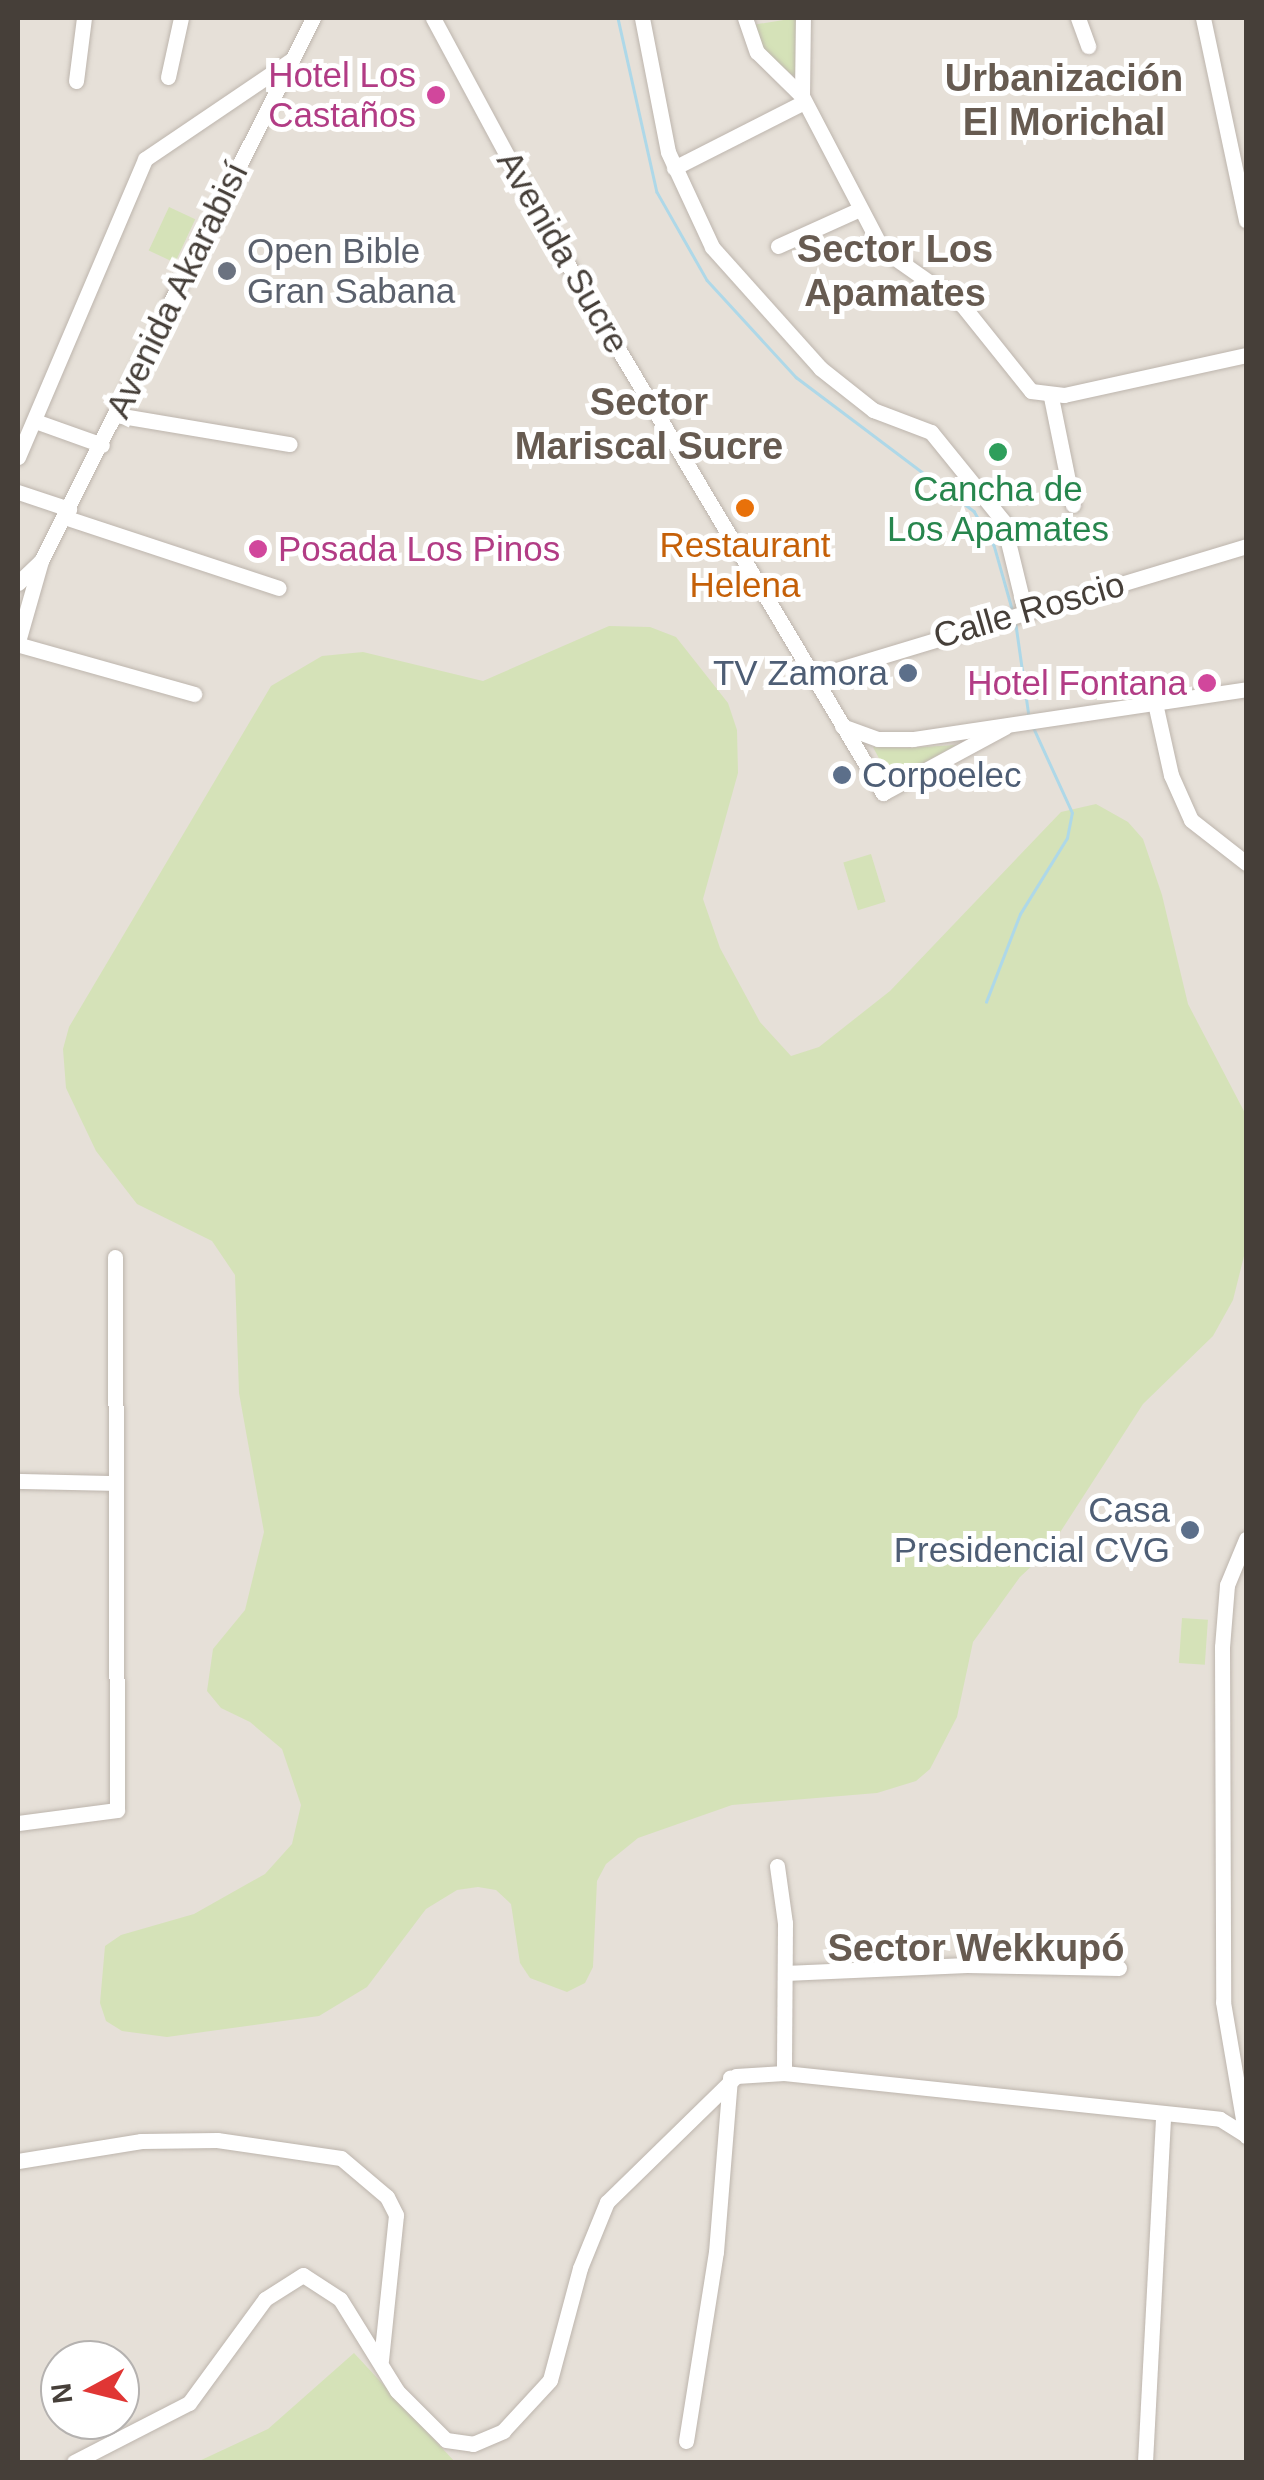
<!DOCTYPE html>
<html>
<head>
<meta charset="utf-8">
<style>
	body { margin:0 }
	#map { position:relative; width:1264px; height:2480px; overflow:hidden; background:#f3efea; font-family:Arial,sans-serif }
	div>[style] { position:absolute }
	.residential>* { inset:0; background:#e6e0d8 }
	.green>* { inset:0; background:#d5e2b8; transform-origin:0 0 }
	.stream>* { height:2.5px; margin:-1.25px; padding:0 1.25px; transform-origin:1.25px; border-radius:1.25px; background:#aed8e8 }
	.roads { filter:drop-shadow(0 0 2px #bdb5ad) drop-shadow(0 0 2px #bdb5ad) }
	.minor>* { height:15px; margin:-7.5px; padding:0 7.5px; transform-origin:7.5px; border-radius:7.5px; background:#fff }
	.dots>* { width:28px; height:28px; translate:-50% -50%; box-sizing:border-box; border:5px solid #fff; border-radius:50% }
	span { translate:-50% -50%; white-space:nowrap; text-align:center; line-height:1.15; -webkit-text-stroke:10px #fff; paint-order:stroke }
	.hotel-label { font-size:35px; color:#b23c85 }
	.right { translate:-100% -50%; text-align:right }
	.left { translate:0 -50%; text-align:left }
	.worship-label { font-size:35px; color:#5b616d }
	.street-label { font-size:35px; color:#463f39 }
	.leisure-label { font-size:35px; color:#27864d }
	.food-label { font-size:35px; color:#c56008 }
	.service-label { font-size:35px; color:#4e5e75 }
	.neighbourhood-label { font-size:38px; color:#675b51; font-weight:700 }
	.frame { position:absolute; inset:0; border:20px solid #463f39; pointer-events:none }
	.north { position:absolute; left:40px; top:2340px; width:100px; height:100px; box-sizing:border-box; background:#fff; border:2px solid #b5b2b0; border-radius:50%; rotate:263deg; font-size:28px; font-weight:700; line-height:40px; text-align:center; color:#463f39 }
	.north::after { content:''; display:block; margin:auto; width:35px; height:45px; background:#e03634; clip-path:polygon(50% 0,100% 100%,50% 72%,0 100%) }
</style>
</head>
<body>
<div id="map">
	<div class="residential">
		<i style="clip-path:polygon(evenodd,18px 18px,1246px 18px,1246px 2462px,18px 2462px,18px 18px,60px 2360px,120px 2360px,120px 2420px,60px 2420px,60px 2360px)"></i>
	</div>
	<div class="green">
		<i style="clip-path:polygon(796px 18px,795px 75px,792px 75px,764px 51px,752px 25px)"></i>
		<i style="left:169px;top:207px;width:29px;height:48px;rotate:25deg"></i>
		<i style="clip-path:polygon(609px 626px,650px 627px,676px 637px,728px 703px,737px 730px,738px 773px,703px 899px,720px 948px,760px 1022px,791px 1056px,819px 1047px,890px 991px,1061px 812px,1096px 804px,1128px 822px,1143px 839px,1162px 895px,1188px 1004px,1246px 1115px,1246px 1248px,1233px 1300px,1213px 1336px,1143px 1404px,1048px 1551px,1020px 1577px,973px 1642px,957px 1717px,930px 1769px,916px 1781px,877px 1793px,732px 1805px,638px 1838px,606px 1864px,597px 1881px,593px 1967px,585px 1983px,567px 1992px,530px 1978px,520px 1963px,511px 1904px,496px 1890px,478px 1887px,457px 1890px,426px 1909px,367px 1987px,319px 2016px,167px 2037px,122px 2031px,106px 2021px,100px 2003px,105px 1946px,121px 1935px,194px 1914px,265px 1874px,292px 1844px,301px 1805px,282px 1749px,250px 1722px,221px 1708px,207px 1691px,213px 1649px,245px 1610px,264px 1532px,239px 1393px,235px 1275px,212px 1241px,137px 1204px,96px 1151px,66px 1088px,63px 1049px,69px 1027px,271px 686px,322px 656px,363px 652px,483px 681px)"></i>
		<i style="clip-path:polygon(956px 745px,891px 781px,873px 747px,905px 748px)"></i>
		<i style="left:871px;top:854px;width:50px;height:29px;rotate:73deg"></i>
		<i style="left:1182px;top:1618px;width:26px;height:45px;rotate:4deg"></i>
		<i style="clip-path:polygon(354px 2353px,455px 2462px,197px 2462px,268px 2429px)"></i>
	</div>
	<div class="stream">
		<i style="left:618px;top:18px;width:178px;rotate:77.4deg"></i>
		<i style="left:657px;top:192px;width:101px;rotate:60.4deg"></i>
		<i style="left:707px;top:280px;width:132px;rotate:47.5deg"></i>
		<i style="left:796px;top:377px;width:223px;rotate:37deg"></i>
		<i style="left:974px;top:511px;width:39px;rotate:60deg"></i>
		<i style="left:994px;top:545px;width:70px;rotate:74.2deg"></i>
		<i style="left:1016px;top:625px;width:92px;rotate:81.9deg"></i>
		<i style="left:986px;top:1002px;width:94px;rotate:-68.9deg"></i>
		<i style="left:1020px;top:914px;width:89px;rotate:-58.3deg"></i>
		<i style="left:1067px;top:838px;width:25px;rotate:-79deg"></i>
		<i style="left:1072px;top:813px;width:94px;rotate:-114.6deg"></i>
	</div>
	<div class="roads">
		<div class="minor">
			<i style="left:433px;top:18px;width:238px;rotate:61.7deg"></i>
			<i style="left:546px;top:228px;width:658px;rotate:59.19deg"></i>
			<i style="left:883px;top:793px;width:139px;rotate:-28.4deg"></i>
			<i style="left:642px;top:18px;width:136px;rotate:79deg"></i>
			<i style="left:668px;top:152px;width:105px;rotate:65.1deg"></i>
			<i style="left:712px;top:247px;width:162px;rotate:48.2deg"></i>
			<i style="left:820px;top:368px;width:68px;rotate:38.4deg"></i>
			<i style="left:873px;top:410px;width:62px;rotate:20.8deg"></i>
			<i style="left:931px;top:432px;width:114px;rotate:51deg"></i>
			<i style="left:1003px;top:521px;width:93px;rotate:76.3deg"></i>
			<i style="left:745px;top:18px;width:36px;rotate:71deg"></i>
			<i style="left:757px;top:52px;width:63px;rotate:44.4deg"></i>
			<i style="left:802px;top:96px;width:173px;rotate:62.4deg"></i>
			<i style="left:882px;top:249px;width:99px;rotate:35.1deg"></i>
			<i style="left:963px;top:306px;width:109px;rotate:51.3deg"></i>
			<i style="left:1031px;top:391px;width:33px;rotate:7deg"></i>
			<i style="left:1064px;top:395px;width:186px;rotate:-12.4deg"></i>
			<i style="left:1078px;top:18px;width:30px;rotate:70deg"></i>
			<i style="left:1203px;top:18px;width:207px;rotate:78deg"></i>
			<i style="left:168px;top:77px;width:60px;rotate:-77.6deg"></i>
			<i style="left:76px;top:81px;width:64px;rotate:-82.8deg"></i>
			<i style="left:802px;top:96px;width:78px;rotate:-89.3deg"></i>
			<i style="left:674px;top:168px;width:146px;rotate:-26.9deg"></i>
			<i style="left:778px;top:246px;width:90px;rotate:-24.3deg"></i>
			<i style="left:1051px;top:397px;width:110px;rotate:78.5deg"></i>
			<i style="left:116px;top:415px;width:176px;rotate:9.5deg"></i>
			<i style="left:35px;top:421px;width:71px;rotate:19.7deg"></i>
			<i style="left:18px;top:457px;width:324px;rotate:-66.9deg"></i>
			<i style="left:145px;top:159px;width:175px;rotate:-34.1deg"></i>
			<i style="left:18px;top:492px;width:54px;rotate:18.4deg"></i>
			<i style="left:64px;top:517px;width:226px;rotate:18.3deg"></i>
			<i style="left:18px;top:583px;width:32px;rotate:-44deg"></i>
			<i style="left:19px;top:638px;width:80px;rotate:-74.1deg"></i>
			<i style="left:41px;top:561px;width:607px;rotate:-63.39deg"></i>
			<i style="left:20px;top:645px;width:181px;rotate:15.7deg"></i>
			<i style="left:813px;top:677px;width:452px;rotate:-16.8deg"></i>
			<i style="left:1155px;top:703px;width:74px;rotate:77.5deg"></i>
			<i style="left:1171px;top:775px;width:49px;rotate:66deg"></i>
			<i style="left:1191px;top:820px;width:70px;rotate:38deg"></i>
			<i style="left:842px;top:726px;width:38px;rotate:20deg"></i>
			<i style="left:878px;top:739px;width:35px"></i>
			<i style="left:913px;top:739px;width:337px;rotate:-8.5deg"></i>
			<i style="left:18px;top:1481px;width:94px;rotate:1.2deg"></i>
			<i style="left:1246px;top:1539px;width:50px;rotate:112.4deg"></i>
			<i style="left:1227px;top:1585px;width:62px;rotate:94.6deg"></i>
			<i style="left:1222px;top:1647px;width:355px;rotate:89.8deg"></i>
			<i style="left:1223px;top:2002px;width:136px;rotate:80.3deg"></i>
			<i style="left:18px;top:1823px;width:100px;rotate:-7.5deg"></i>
			<i style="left:117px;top:1810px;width:553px;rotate:-90.21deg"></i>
			<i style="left:777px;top:1866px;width:58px;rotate:82deg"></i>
			<i style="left:785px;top:1923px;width:150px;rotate:90.4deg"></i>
			<i style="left:785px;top:1973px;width:182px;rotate:-2.5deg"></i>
			<i style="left:967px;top:1965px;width:152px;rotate:1.1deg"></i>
			<i style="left:18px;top:2161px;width:125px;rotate:-9.2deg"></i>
			<i style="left:141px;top:2141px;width:76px;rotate:-0.8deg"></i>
			<i style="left:217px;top:2140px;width:125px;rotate:8.3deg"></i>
			<i style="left:341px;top:2158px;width:60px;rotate:40.3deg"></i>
			<i style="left:387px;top:2197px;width:20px;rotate:63deg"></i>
			<i style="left:396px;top:2215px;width:146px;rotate:95.9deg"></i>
			<i style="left:686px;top:2441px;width:191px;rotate:-81deg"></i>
			<i style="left:716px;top:2252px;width:175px;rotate:-85.4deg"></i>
			<i style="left:74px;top:2462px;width:129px;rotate:-27.2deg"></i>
			<i style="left:189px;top:2403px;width:129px;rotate:-53.8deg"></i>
			<i style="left:265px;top:2299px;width:45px;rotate:-32.3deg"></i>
			<i style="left:303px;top:2275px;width:44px;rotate:33deg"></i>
			<i style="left:340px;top:2299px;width:108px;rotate:58.2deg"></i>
			<i style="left:397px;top:2391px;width:69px;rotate:45deg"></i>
			<i style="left:446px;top:2440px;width:27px;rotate:8deg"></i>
			<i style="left:473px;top:2444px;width:33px;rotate:-23deg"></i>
			<i style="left:503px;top:2431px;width:69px;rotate:-47.3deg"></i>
			<i style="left:550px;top:2380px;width:116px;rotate:-75deg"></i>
			<i style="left:580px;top:2268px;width:71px;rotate:-67.8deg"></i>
			<i style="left:607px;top:2202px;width:180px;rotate:-44.3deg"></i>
			<i style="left:736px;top:2076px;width:48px;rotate:-3.6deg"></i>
			<i style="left:784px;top:2073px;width:438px;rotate:6deg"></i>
			<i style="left:1220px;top:2119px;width:31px;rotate:32deg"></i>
			<i style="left:1145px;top:2462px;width:347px;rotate:-87deg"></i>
		</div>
	</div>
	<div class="dots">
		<i style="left:436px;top:95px;background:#d1479c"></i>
		<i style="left:227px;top:271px;background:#6b7280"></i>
		<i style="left:998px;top:452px;background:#2e9e5b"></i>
		<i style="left:745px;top:508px;background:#e8710a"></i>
		<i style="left:258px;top:549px;background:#d1479c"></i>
		<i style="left:908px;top:673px;background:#5c6f8a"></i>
		<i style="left:1207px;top:683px;background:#d1479c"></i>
		<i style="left:842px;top:775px;background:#5c6f8a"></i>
		<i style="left:1190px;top:1530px;background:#5c6f8a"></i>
	</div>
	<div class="hotel-label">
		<span class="right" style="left:416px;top:95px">Hotel Los<br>Castaños</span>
		<span class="left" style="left:278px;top:549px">Posada Los Pinos</span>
		<span class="right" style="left:1187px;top:683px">Hotel Fontana</span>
	</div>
	<div class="worship-label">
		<span class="left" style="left:247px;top:271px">Open Bible<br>Gran Sabana</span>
	</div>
	<div class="street-label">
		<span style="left:563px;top:252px;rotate:60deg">Avenida Sucre</span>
		<span style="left:177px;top:290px;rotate:-64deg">Avenida Akarabisí</span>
		<span style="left:1029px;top:610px;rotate:-16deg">Calle Roscio</span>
	</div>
	<div class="leisure-label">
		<span style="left:998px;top:509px">Cancha de<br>Los Apamates</span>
	</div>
	<div class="food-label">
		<span style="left:745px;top:565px">Restaurant<br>Helena</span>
	</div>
	<div class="service-label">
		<span class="right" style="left:888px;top:673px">TV Zamora</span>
		<span class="left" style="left:862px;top:775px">Corpoelec</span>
		<span class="right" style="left:1170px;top:1530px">Casa<br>Presidencial CVG</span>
	</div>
	<div class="neighbourhood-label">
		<span style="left:1064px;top:101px">Urbanización<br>El Morichal</span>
		<span style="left:895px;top:272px">Sector Los<br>Apamates</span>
		<span style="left:649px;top:425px">Sector<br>Mariscal Sucre</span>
		<span style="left:976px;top:1949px">Sector Wekkupó</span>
	</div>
	<div class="frame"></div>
	<div class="north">N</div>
</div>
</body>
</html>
